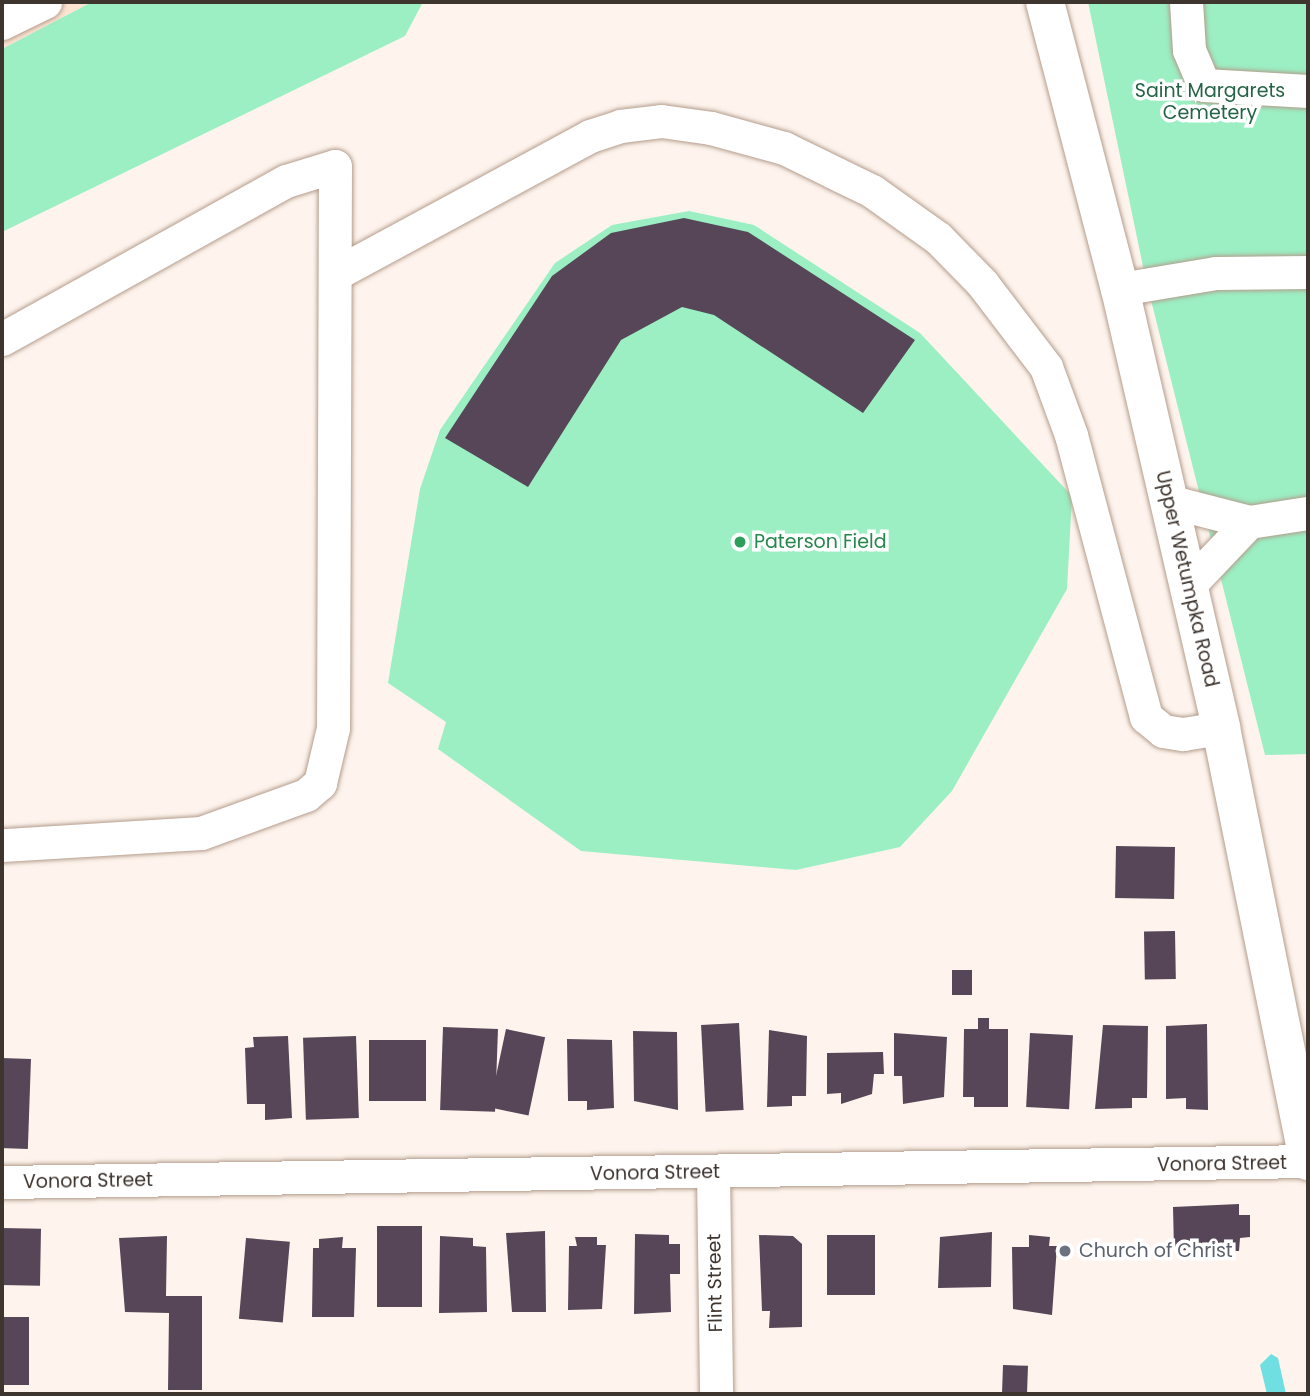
<!DOCTYPE html>
<html>
<head>
<meta charset="utf-8">
<style>
	body { margin:0 }
	#map { position:relative; width:1310px; height:1396px; overflow:hidden; background:#fef4ed; font-family:Poppins,sans-serif }
	div>[style] { position:absolute }
	.built>* { inset:0; background:#fde4d2 }
	.green>* { inset:0; background:#9befc3 }
	.water>* { inset:0; background:#6fdfe1 }
	.building>* { inset:0; background:#564657; transform-origin:0 0 }
	.roads { filter:drop-shadow(0 0 2px #b49d8d) drop-shadow(0 0 2px #b49d8d) }
	.minor>* { height:33px; margin:-16.5px; padding:0 16.5px; transform-origin:16.5px; border-radius:16.5px; background:#fff }
	.major>* { height:38px; margin:-19px; padding:0 19px; transform-origin:19px; border-radius:19px; background:#fff }
	.dots>* { width:19px; height:19px; translate:-50% -50%; box-sizing:border-box; border:4px solid #fff; border-radius:50% }
	span { translate:-50% -50%; white-space:nowrap; text-align:center; line-height:1.15; -webkit-text-stroke:7px #fff; paint-order:stroke }
	.park-label { font-size:19px; color:#256347 }
	.leisure-label { font-size:19px; color:#27864d }
	.left { translate:0 -50%; text-align:left }
	.street-label { font-size:19px; color:#3f352f }
	.worship-label { font-size:19px; color:#5b616d }
	.frame { position:absolute; inset:0; border:4px solid #3f352f; pointer-events:none }
</style>
</head>
<body>
<div id="map">
	<div class="built">
		<i style="clip-path:polygon(2px 2px,92px 2px,2px 49px)"></i>
	</div>
	<div class="green">
		<i style="clip-path:polygon(92px 2px,423px 2px,405px 36px,2px 232px,2px 49px)"></i>
		<i style="clip-path:polygon(1088px 2px,1308px 2px,1308px 754px,1265px 755px,1145px 276px)"></i>
		<i style="clip-path:polygon(689px 211px,754px 225px,920px 333px,1072px 496px,1067px 589px,952px 791px,900px 847px,796px 870px,581px 851px,438px 749px,446px 722px,388px 683px,420px 489px,440px 430px,555px 263px,612px 225px)"></i>
	</div>
	<div class="water">
		<i style="clip-path:polygon(1271px 1354px,1278px 1358px,1286px 1394px,1267px 1394px,1260px 1365px)"></i>
	</div>
	<div class="building">
		<i style="clip-path:polygon(684px 218px,748px 232px,915px 340px,863px 413px,714px 315px,682px 307px,621px 340px,528px 487px,445px 438px,552px 276px,611px 233px)"></i>
		<i style="left:1116px;top:846px;width:59px;height:52px;rotate:1deg"></i>
		<i style="left:1175px;top:931px;width:48px;height:31px;rotate:89deg"></i>
		<i style="left:952px;top:970px;width:20px;height:25px"></i>
		<i style="clip-path:polygon(978px 1018px,989px 1018px,989px 1029px,1008px 1029px,1008px 1107px,974px 1107px,974px 1097px,963px 1097px,964px 1029px,978px 1029px)"></i>
		<i style="left:739px;top:1023px;width:87px;height:38px;rotate:87deg"></i>
		<i style="clip-path:polygon(1207px 1024px,1208px 1110px,1186px 1109px,1186px 1098px,1166px 1099px,1166px 1026px)"></i>
		<i style="clip-path:polygon(1103px 1025px,1148px 1026px,1147px 1098px,1132px 1098px,1132px 1108px,1095px 1109px)"></i>
		<i style="left:443px;top:1027px;width:55px;height:83px;rotate:2deg"></i>
		<i style="left:506px;top:1029px;width:40px;height:80px;rotate:12deg"></i>
		<i style="clip-path:polygon(769px 1030px,807px 1036px,806px 1096px,792px 1096px,792px 1106px,767px 1107px)"></i>
		<i style="clip-path:polygon(633px 1031px,677px 1032px,678px 1110px,634px 1101px)"></i>
		<i style="clip-path:polygon(894px 1033px,947px 1037px,944px 1097px,903px 1104px,902px 1076px,894px 1076px)"></i>
		<i style="left:1030px;top:1033px;width:43px;height:74px;rotate:3deg"></i>
		<i style="clip-path:polygon(288px 1036px,292px 1118px,265px 1120px,265px 1104px,247px 1104px,245px 1048px,254px 1047px,253px 1037px)"></i>
		<i style="left:356px;top:1036px;width:82px;height:53px;rotate:88deg"></i>
		<i style="clip-path:polygon(567px 1039px,612px 1040px,614px 1108px,587px 1110px,587px 1101px,568px 1101px)"></i>
		<i style="left:369px;top:1040px;width:57px;height:61px"></i>
		<i style="clip-path:polygon(883px 1052px,884px 1074px,874px 1074px,872px 1094px,841px 1104px,841px 1093px,827px 1094px,827px 1053px)"></i>
		<i style="left:2px;top:1058px;width:29px;height:90px;rotate:2deg"></i>
		<i style="clip-path:polygon(1239px 1204px,1239px 1215px,1250px 1215px,1250px 1237px,1240px 1238px,1239px 1251px,1174px 1250px,1173px 1207px)"></i>
		<i style="left:377px;top:1226px;width:45px;height:81px"></i>
		<i style="left:2px;top:1228px;width:39px;height:57px;rotate:1deg"></i>
		<i style="clip-path:polygon(545px 1231px,546px 1312px,512px 1312px,506px 1233px)"></i>
		<i style="clip-path:polygon(992px 1232px,991px 1287px,938px 1288px,940px 1237px)"></i>
		<i style="clip-path:polygon(635px 1234px,669px 1235px,669px 1244px,680px 1244px,680px 1274px,670px 1274px,671px 1312px,634px 1314px)"></i>
		<i style="clip-path:polygon(759px 1235px,793px 1236px,802px 1244px,802px 1327px,769px 1328px,770px 1311px,762px 1311px)"></i>
		<i style="left:827px;top:1235px;width:48px;height:60px"></i>
		<i style="clip-path:polygon(1029px 1235px,1050px 1237px,1049px 1246px,1057px 1246px,1052px 1315px,1013px 1309px,1012px 1247px,1029px 1247px)"></i>
		<i style="clip-path:polygon(167px 1236px,166px 1296px,202px 1296px,202px 1390px,168px 1390px,169px 1313px,125px 1312px,119px 1238px)"></i>
		<i style="clip-path:polygon(440px 1236px,473px 1238px,473px 1246px,486px 1247px,487px 1312px,439px 1313px)"></i>
		<i style="clip-path:polygon(343px 1237px,342px 1248px,356px 1248px,354px 1317px,312px 1317px,313px 1248px,319px 1248px,319px 1239px)"></i>
		<i style="clip-path:polygon(575px 1237px,597px 1237px,597px 1245px,606px 1245px,602px 1309px,568px 1310px,569px 1246px,577px 1246px)"></i>
		<i style="left:246px;top:1238px;width:44px;height:81px;rotate:5deg"></i>
		<i style="left:2px;top:1317px;width:27px;height:68px"></i>
		<i style="left:1003px;top:1365px;width:25px;height:29px;rotate:2deg"></i>
	</div>
	<div class="roads">
		<div class="minor">
			<i style="left:1186px;top:2px;width:48px;rotate:86.4deg"></i>
			<i style="left:1189px;top:50px;width:38px;rotate:67deg"></i>
			<i style="left:1204px;top:85px;width:104px;rotate:3.3deg"></i>
			<i style="left:2px;top:23px;width:48px;rotate:-26deg"></i>
			<i style="left:335px;top:274px;width:290px;rotate:-28.4deg"></i>
			<i style="left:590px;top:136px;width:32px;rotate:-18deg"></i>
			<i style="left:620px;top:126px;width:41px;rotate:-7deg"></i>
			<i style="left:661px;top:121px;width:50px;rotate:8deg"></i>
			<i style="left:711px;top:128px;width:76px;rotate:15.3deg"></i>
			<i style="left:784px;top:148px;width:98px;rotate:26deg"></i>
			<i style="left:872px;top:191px;width:81px;rotate:35.5deg"></i>
			<i style="left:938px;top:238px;width:63px;rotate:45.6deg"></i>
			<i style="left:982px;top:283px;width:106px;rotate:52.7deg"></i>
			<i style="left:1046px;top:367px;width:72px;rotate:69.8deg"></i>
			<i style="left:1071px;top:435px;width:292px;rotate:75.1deg"></i>
			<i style="left:1146px;top:717px;width:22px;rotate:39deg"></i>
			<i style="left:1163px;top:731px;width:20px;rotate:9deg"></i>
			<i style="left:1183px;top:734px;width:38px;rotate:-9deg"></i>
			<i style="left:1120px;top:289px;width:97px;rotate:-9.5deg"></i>
			<i style="left:1216px;top:273px;width:92px;rotate:-0.6deg"></i>
			<i style="left:2px;top:339px;width:325px;rotate:-29.1deg"></i>
			<i style="left:286px;top:181px;width:51px;rotate:-17deg"></i>
			<i style="left:335px;top:166px;width:562px;rotate:90.2deg"></i>
			<i style="left:333px;top:728px;width:57px;rotate:103.3deg"></i>
			<i style="left:320px;top:783px;width:18px;rotate:139deg"></i>
			<i style="left:306px;top:795px;width:112px;rotate:160.1deg"></i>
			<i style="left:201px;top:833px;width:199px;rotate:176.5deg"></i>
			<i style="left:1168px;top:501px;width:84px;rotate:14.5deg"></i>
			<i style="left:1249px;top:522px;width:60px;rotate:-8.7deg"></i>
			<i style="left:1188px;top:586px;width:88px;rotate:-46.4deg"></i>
			<i style="left:713px;top:1172px;width:222px;rotate:89.2deg"></i>
			<i style="left:2px;top:1182px;width:1306px;rotate:-0.92deg"></i>
		</div>
		<div class="major">
			<i style="left:1045px;top:2px;width:297px;rotate:75.4deg"></i>
			<i style="left:1120px;top:289px;width:450px;rotate:77deg"></i>
			<i style="left:1221px;top:728px;width:442px;rotate:78.6deg"></i>
		</div>
	</div>
	<div class="dots">
		<i style="left:740px;top:542px;background:#2e9e5b"></i>
		<i style="left:1065px;top:1251px;background:#6b7280"></i>
	</div>
	<div class="park-label">
		<span style="left:1210px;top:102px">Saint Margarets<br>Cemetery</span>
	</div>
	<div class="leisure-label">
		<span class="left" style="left:754px;top:542px">Paterson Field</span>
	</div>
	<div class="street-label">
		<span style="left:1187px;top:579px;rotate:77deg">Upper Wetumpka Road</span>
		<span style="left:1222px;top:1164px;rotate:-1deg">Vonora Street</span>
		<span style="left:655px;top:1173px;rotate:-1deg">Vonora Street</span>
		<span style="left:88px;top:1181px;rotate:-1deg">Vonora Street</span>
		<span style="left:715px;top:1283px;rotate:-91deg">Flint Street</span>
	</div>
	<div class="worship-label">
		<span class="left" style="left:1079px;top:1251px">Church of Christ</span>
	</div>
	<div class="frame"></div>
</div>
</body>
</html>
